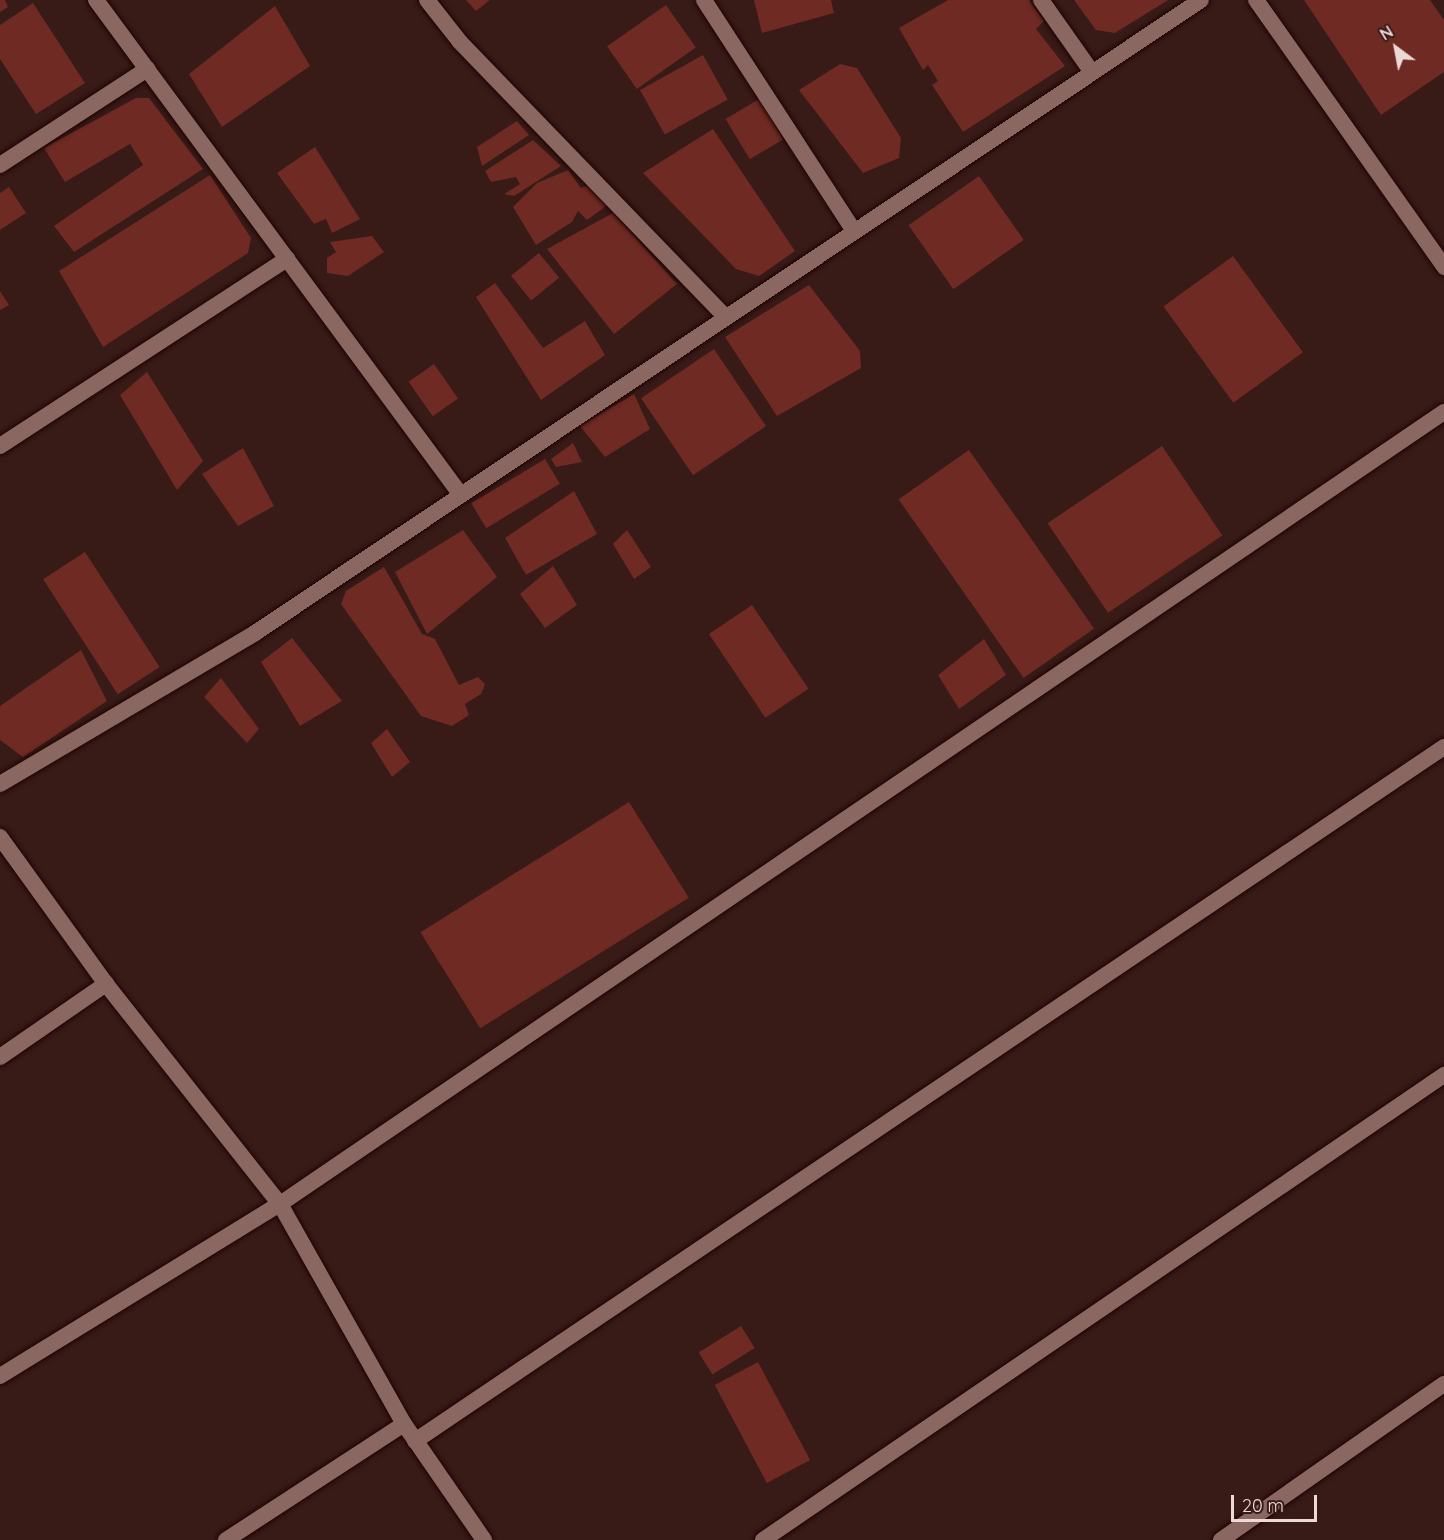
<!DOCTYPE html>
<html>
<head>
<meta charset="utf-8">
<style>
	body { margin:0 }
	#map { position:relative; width:1444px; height:1540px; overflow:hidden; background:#381a17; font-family:Quicksand,sans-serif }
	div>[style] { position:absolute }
	.building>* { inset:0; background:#6e2a23; transform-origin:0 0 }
	.roads { filter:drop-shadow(0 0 2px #1d0403) drop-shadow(0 0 2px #1d0403) }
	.minor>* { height:16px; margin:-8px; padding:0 8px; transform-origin:8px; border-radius:8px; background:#8b6762 }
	span { translate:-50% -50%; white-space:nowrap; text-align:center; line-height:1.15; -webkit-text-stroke:4.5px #381a17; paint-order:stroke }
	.north { position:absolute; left:1366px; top:18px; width:60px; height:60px; -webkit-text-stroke:4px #381a17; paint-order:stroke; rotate:328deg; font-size:16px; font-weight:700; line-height:24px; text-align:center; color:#edd9d5 }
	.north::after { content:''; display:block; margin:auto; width:21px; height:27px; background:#edd9d5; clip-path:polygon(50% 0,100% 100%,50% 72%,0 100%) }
	.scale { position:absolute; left:1231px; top:1495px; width:86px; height:27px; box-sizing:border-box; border:3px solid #edd9d5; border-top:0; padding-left:8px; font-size:18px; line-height:21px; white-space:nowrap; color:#edd9d5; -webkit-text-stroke:4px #381a17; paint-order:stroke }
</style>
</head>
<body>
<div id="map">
	<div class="building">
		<i style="clip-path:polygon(0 0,5px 0,8px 7px,0 12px)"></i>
		<i style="clip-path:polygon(466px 0,490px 0,476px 11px)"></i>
		<i style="clip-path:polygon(754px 0,831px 0,834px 13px,762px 33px)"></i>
		<i style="clip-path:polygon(948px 0,1029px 0,1044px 21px,1036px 29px,1065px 66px,963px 132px,932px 85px,938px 81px,928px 65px,923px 70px,899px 28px)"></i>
		<i style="clip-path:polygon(1074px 0,1168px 0,1115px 33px,1096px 30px)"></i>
		<i style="clip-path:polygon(1304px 0,1430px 0,1444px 20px,1444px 72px,1381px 115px)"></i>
		<i style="clip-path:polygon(33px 3px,85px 83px,36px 114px,0 59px,0 25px)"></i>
		<i style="left:666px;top:5px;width:52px;height:72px;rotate:55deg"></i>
		<i style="clip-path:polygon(275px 6px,310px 66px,222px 127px,189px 74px)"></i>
		<i style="left:703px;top:55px;width:51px;height:72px;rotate:61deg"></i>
		<i style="clip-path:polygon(840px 64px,857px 68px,901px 138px,899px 158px,863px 173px,799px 90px)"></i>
		<i style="clip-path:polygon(136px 98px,149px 98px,203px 169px,74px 252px,54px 226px,143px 165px,130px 144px,65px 182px,44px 148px)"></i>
		<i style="left:759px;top:99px;width:47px;height:39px;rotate:59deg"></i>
		<i style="clip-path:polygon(517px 121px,529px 135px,482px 166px,477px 147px)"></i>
		<i style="clip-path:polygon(713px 129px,795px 251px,759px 276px,736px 269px,643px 173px)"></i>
		<i style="clip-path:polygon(533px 140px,561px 166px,514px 196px,504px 194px,520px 184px,516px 177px,491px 182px,485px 171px)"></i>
		<i style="clip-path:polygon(315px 147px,360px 219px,332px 233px,326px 219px,314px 224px,277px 173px)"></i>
		<i style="clip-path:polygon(568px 170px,581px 188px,589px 185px,609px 204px,587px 220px,578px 211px,572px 222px,536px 245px,513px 207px,537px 183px)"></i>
		<i style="clip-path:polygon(210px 175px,251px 238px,248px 253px,103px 347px,59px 271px)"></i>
		<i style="left:979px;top:176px;width:78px;height:86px;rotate:55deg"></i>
		<i style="clip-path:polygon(9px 187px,26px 213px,0 230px,0 193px)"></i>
		<i style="clip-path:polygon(613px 213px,677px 284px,614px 334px,547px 249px)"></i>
		<i style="clip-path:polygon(372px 236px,384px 252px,348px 276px,327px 273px,327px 258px,336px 252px,330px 242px)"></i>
		<i style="left:539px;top:253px;width:32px;height:36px;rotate:51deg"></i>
		<i style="left:1233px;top:256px;width:119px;height:86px;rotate:54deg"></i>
		<i style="clip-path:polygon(495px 283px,543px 348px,585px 321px,605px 355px,541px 400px,476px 297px)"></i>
		<i style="clip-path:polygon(809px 285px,860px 351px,861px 368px,777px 416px,725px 337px)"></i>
		<i style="clip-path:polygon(0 291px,9px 305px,0 310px)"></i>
		<i style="left:714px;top:349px;width:93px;height:88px;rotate:56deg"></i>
		<i style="left:434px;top:364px;width:42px;height:31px;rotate:55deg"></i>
		<i style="clip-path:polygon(147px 372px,203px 461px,177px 490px,120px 395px)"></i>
		<i style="clip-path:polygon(634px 394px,650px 429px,605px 457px,580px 426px)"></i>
		<i style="clip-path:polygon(573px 443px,582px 462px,556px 467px,551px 459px)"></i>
		<i style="left:1162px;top:446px;width:108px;height:138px;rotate:56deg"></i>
		<i style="clip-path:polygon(243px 448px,274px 506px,238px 526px,202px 474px)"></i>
		<i style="left:969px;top:450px;width:218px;height:86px;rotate:55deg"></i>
		<i style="left:545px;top:459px;width:29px;height:86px;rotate:59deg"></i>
		<i style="clip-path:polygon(574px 491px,597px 534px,526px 575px,505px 538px)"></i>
		<i style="clip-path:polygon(463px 530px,497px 577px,427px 634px,395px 572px)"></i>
		<i style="clip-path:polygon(627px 530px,651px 567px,634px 579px,613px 544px)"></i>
		<i style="left:85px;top:552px;width:137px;height:50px;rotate:57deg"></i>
		<i style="clip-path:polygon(553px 566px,577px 605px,545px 628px,520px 594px)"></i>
		<i style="clip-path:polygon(384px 567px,422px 634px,435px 639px,459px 685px,478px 677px,485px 684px,481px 694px,465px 704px,469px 715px,452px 726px,421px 716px,341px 604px,346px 591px)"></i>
		<i style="left:752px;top:605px;width:101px;height:52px;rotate:56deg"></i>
		<i style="clip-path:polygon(292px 638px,342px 701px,300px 726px,261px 662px)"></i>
		<i style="clip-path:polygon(984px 639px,1006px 675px,959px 709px,938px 675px)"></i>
		<i style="clip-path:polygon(81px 650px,107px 701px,23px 757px,0 740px,0 706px)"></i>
		<i style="clip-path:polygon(221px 678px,259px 729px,247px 743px,204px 697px)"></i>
		<i style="clip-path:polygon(387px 729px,410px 762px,392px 777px,371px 743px)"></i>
		<i style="left:629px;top:802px;width:113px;height:246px;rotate:58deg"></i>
		<i style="left:741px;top:1326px;width:26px;height:50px;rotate:58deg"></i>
		<i style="left:758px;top:1362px;width:111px;height:49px;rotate:62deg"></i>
	</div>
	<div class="roads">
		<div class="minor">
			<i style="left:96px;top:0;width:615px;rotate:53.6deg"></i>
			<i style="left:427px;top:0;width:53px;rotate:51.8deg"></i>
			<i style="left:460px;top:42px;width:383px;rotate:46deg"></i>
			<i style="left:704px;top:0;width:275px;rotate:57deg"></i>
			<i style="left:1041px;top:0;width:87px;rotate:54.8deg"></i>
			<i style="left:1256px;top:0;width:327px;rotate:54.8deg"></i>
			<i style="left:0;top:165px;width:176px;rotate:-33.1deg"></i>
			<i style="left:0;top:446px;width:343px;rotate:-33.1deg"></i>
			<i style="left:0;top:784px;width:296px;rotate:-30.6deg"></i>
			<i style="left:255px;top:633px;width:1138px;rotate:-33.79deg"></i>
			<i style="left:0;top:837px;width:181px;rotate:54.2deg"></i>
			<i style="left:106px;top:984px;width:280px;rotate:51.7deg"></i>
			<i style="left:280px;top:1204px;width:253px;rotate:60.6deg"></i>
			<i style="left:404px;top:1424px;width:141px;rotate:55.4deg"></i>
			<i style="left:0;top:1057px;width:129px;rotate:-34.6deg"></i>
			<i style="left:0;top:1376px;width:329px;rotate:-31.6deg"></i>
			<i style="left:280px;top:1204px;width:1408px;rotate:-34.23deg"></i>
			<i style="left:415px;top:1441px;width:1241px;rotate:-34deg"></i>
			<i style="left:226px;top:1540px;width:212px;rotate:-33.1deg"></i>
			<i style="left:763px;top:1540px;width:825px;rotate:-34.33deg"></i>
			<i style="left:1221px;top:1540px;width:272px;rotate:-35deg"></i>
		</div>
	</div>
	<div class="north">N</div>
	<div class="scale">20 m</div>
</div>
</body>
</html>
